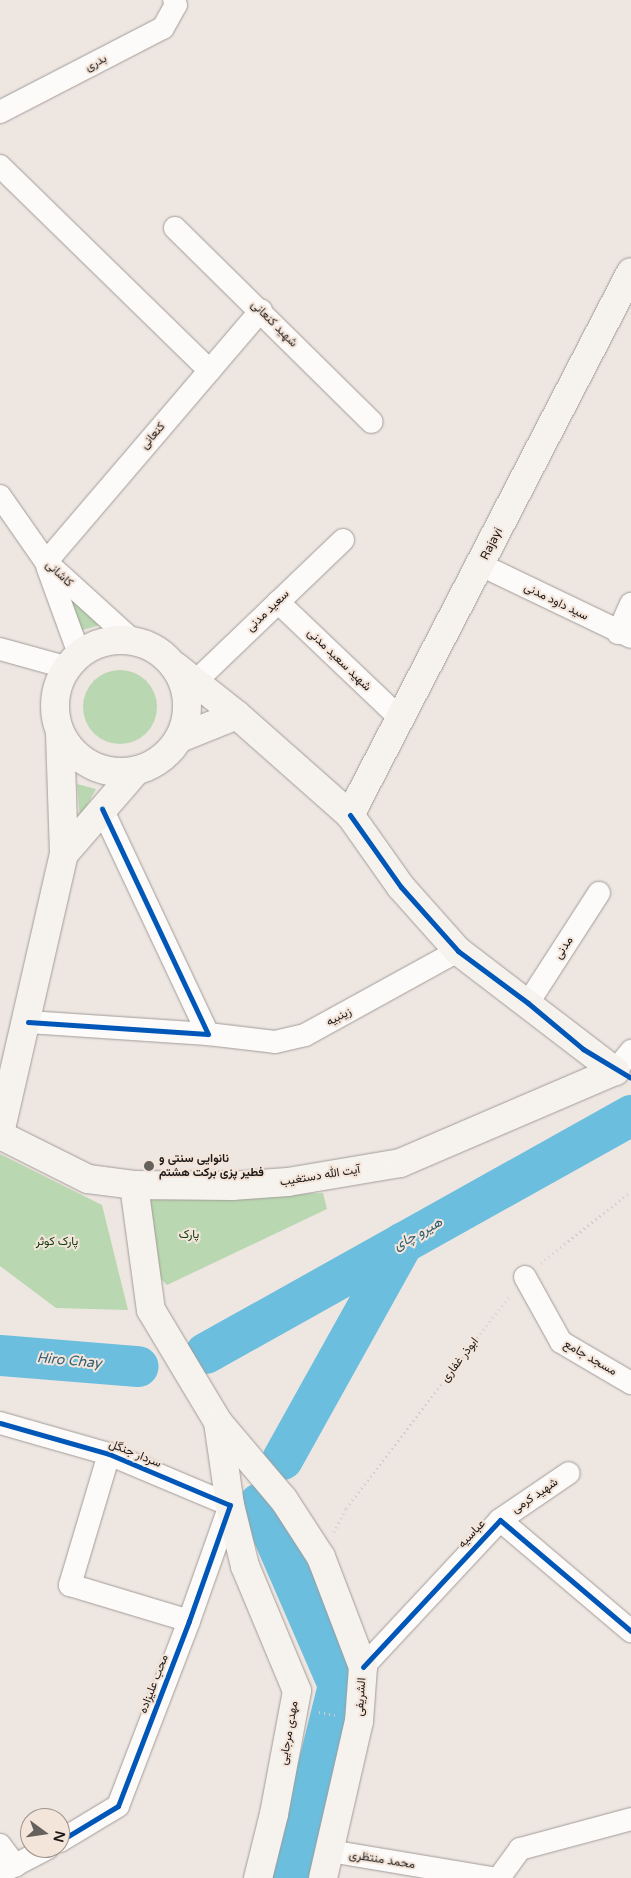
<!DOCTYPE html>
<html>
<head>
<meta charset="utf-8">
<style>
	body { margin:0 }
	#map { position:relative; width:631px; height:1878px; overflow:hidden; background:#eee6e1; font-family:"Varela Round",Vazirmatn,sans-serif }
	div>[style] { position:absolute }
	.green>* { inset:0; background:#b9d7b0 }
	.round { border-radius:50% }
	.river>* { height:41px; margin:-20.5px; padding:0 20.5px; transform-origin:20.5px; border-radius:20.5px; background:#6cbede }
	.path>* { height:3px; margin-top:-1.5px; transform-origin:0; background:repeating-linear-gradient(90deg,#d0cecd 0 1px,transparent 0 5px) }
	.roads { filter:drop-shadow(0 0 1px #a29c98) drop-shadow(0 0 1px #a29c98) }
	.street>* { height:22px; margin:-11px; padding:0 11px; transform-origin:11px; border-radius:11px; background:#fcfbfa }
	.secondary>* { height:28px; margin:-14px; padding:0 14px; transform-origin:14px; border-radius:14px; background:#f6f3ef }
	.secondary>.ring { margin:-14px; padding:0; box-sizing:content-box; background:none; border:28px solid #f6f3ef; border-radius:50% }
	.cycleway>* { height:5px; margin:-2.5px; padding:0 2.5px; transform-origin:2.5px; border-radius:2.5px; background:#0057b8 }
	.dots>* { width:14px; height:14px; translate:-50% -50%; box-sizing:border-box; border:2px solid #f4e5db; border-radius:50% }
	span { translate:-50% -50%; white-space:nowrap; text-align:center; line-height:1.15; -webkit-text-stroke:4px #f4e5db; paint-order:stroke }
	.street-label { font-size:12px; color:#1e1916 }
	.poi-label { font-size:12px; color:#1e1916; font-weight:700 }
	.left { translate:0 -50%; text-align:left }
	.park-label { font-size:12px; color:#0a3a08 }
	.water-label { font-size:14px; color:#2f5e73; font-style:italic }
	.north { position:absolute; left:20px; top:1808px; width:50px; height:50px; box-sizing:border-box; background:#f4e5db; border:1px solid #9e938c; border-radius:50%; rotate:104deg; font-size:14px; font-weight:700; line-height:20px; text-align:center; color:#1e1916 }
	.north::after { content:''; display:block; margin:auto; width:18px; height:22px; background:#67615d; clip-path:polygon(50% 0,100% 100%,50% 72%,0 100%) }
</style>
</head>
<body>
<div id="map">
	<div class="green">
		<i style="clip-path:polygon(63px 584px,100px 625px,79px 631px)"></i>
		<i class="round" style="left:83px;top:670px;width:74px;height:74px"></i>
		<i style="clip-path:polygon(77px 784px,96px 789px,80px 818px)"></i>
		<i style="clip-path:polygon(0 1154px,102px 1205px,128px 1310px,56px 1308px,0 1266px)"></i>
		<i style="clip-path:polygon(323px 1193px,327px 1209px,167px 1285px,157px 1275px,148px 1200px)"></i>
	</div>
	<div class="river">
		<i style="left:205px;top:1353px;width:488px;rotate:-29.2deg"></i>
		<i style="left:0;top:1355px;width:138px;rotate:4.6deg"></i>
		<i style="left:282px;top:1459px;width:248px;rotate:-60.9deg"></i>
		<i style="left:259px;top:1503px;width:198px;rotate:66.5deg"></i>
		<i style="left:338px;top:1685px;width:199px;rotate:104deg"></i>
	</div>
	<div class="path">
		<i style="left:541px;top:1263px;width:115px;rotate:-38.7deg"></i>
		<i style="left:334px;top:1532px;width:27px;rotate:-63deg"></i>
		<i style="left:346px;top:1508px;width:267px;rotate:-52.3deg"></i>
		<i style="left:319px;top:1712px;width:16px;rotate:11deg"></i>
	</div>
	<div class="roads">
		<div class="street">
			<i style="left:0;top:112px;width:183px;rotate:-27.3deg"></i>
			<i style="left:163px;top:28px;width:26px;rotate:-61deg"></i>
			<i style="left:176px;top:5px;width:5px;rotate:-112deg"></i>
			<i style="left:0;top:166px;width:293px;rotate:44.3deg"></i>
			<i style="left:175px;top:228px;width:276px;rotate:44.6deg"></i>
			<i style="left:0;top:496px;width:80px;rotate:55.1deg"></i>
			<i style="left:46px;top:562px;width:116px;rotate:42.2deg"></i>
			<i style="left:46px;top:562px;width:331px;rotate:-49.5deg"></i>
			<i style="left:481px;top:565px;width:166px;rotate:25.6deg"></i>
			<i style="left:47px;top:566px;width:94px;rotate:70deg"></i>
			<i style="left:278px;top:602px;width:170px;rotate:43.6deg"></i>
			<i style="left:618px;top:633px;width:32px;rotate:-66deg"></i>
			<i style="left:0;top:649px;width:67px;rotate:15.5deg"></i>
			<i style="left:195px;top:682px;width:205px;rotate:-43.8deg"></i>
			<i style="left:528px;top:1003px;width:131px;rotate:-57.2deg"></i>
			<i style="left:28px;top:1022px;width:180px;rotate:3.8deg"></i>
			<i style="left:208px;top:1034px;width:249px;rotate:-115.2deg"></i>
			<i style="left:208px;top:1034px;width:67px;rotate:6.8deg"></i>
			<i style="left:275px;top:1042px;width:31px;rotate:-13deg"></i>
			<i style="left:305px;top:1035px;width:175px;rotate:-28.8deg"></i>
			<i style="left:615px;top:1071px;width:26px;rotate:-51deg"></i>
			<i style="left:525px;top:1277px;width:74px;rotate:61deg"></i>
			<i style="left:561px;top:1342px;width:81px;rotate:30.4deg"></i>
			<i style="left:0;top:1423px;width:113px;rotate:15.9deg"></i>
			<i style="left:109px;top:1454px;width:131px;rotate:22.9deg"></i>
			<i style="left:230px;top:1505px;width:123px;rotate:109.5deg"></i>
			<i style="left:189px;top:1621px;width:198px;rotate:111deg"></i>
			<i style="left:118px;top:1806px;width:68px;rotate:148.9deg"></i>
			<i style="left:109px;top:1454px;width:137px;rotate:106.6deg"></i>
			<i style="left:70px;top:1585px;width:124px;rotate:16.8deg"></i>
			<i style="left:500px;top:1520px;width:83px;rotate:-34.3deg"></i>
			<i style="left:363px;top:1667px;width:201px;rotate:-47deg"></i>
			<i style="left:500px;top:1520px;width:172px;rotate:40.3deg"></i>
			<i style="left:0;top:1845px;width:26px;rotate:53deg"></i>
			<i style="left:330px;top:1851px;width:164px;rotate:9.5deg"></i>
			<i style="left:0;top:1873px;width:54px;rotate:-27.5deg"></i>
			<i style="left:499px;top:1878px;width:36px;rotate:-54deg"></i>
			<i style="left:520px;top:1849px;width:115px;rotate:-15.1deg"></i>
		</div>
		<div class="secondary">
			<i class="ring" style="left:55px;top:640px;width:104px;height:104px"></i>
			<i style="left:175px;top:666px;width:79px;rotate:38.3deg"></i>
			<i style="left:237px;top:715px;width:151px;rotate:41.5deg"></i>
			<i style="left:350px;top:815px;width:88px;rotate:54.7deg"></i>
			<i style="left:401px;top:887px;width:86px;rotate:48.3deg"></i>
			<i style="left:458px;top:951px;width:198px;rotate:37.4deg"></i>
			<i style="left:180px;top:738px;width:61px;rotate:-22deg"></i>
			<i style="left:350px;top:815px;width:611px;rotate:-62.64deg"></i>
			<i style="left:64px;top:854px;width:110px;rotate:-49.1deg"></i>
			<i style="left:0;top:1133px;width:286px;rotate:-77.1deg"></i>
			<i style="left:64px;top:854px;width:120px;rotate:-91.9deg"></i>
			<i style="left:0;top:1135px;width:98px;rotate:26.6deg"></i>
			<i style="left:88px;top:1179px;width:46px;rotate:7.4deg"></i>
			<i style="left:134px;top:1185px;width:98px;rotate:0.6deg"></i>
			<i style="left:232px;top:1186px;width:56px;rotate:-4.1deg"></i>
			<i style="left:288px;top:1182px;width:114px;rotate:-9.6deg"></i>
			<i style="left:400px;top:1163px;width:234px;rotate:-23.2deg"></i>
			<i style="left:134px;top:1185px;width:126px;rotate:82.3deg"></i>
			<i style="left:151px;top:1310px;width:131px;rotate:59.1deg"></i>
			<i style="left:218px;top:1422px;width:102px;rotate:49.8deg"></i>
			<i style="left:284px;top:1500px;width:68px;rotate:57deg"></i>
			<i style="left:321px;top:1557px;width:118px;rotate:69.1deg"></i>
			<i style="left:363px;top:1667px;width:54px;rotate:94.2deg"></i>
			<i style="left:359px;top:1721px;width:161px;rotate:102.9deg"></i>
			<i style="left:218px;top:1422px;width:84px;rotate:81.8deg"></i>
			<i style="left:230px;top:1505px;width:63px;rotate:76.2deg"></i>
			<i style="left:245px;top:1566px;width:135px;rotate:67.4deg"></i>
			<i style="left:297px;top:1691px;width:125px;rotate:100.6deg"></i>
			<i style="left:274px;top:1814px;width:66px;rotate:104deg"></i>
		</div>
	</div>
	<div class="cycleway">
		<i style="left:350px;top:815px;width:88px;rotate:54.7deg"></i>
		<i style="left:401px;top:887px;width:86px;rotate:48.3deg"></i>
		<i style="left:458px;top:951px;width:87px;rotate:36.6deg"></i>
		<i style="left:528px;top:1003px;width:72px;rotate:39.9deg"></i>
		<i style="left:583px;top:1049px;width:56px;rotate:31.1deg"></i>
		<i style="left:28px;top:1022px;width:180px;rotate:3.8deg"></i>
		<i style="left:208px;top:1034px;width:249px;rotate:-115.2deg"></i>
		<i style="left:0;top:1423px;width:113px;rotate:15.9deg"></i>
		<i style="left:109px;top:1454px;width:131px;rotate:22.9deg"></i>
		<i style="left:230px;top:1505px;width:123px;rotate:109.5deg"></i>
		<i style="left:189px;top:1621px;width:198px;rotate:111deg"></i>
		<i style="left:118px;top:1806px;width:68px;rotate:148.9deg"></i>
		<i style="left:363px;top:1667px;width:201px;rotate:-47deg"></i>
		<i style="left:500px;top:1520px;width:172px;rotate:40.3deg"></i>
	</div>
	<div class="dots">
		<i style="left:149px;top:1166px;background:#67615d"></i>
	</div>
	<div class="street-label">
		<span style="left:96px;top:63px;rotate:-27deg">بدری</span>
		<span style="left:274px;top:324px;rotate:45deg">شهید کنعانی</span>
		<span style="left:153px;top:436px;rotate:-49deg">کنعانی</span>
		<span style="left:492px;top:544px;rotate:-63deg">Rajayi</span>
		<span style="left:59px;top:574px;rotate:43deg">کاشانی</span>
		<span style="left:556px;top:602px;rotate:26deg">سید داود مدنی</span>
		<span style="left:268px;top:611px;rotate:-44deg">سعید مدنی</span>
		<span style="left:339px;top:660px;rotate:44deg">شهید سعید مدنی</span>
		<span style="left:564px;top:948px;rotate:-57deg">مدنی</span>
		<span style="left:339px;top:1017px;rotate:-28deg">زینبیه</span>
		<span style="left:320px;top:1176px;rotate:-9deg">آیت الله دستغیب</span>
		<span style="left:590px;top:1358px;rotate:30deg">مسجد جامع</span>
		<span style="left:460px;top:1360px;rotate:-52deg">ابوذر غفاری</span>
		<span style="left:135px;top:1454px;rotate:22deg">سردار جنگل</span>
		<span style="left:535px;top:1496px;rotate:-34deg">شهید کرمی</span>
		<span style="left:472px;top:1534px;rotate:-47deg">عباسیه</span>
		<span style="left:154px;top:1684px;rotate:-69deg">محب علیزاده</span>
		<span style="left:361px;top:1697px;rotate:-86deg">الشریفی</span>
		<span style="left:289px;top:1733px;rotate:-80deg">مهدی مرجایی</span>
		<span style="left:382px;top:1860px;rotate:9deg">محمد منتظری</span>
	</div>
	<div class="poi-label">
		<span class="left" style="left:159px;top:1166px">نانوایی سنتی و<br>فطیر پزی برکت هشتم</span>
	</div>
	<div class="park-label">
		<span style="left:189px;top:1235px">پارک</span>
		<span style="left:57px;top:1242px">پارک کوثر</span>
	</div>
	<div class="water-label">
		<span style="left:418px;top:1234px;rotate:-29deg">هیرو چای</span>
		<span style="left:69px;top:1361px;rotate:5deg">Hiro Chay</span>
	</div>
	<div class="north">N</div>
</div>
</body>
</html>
